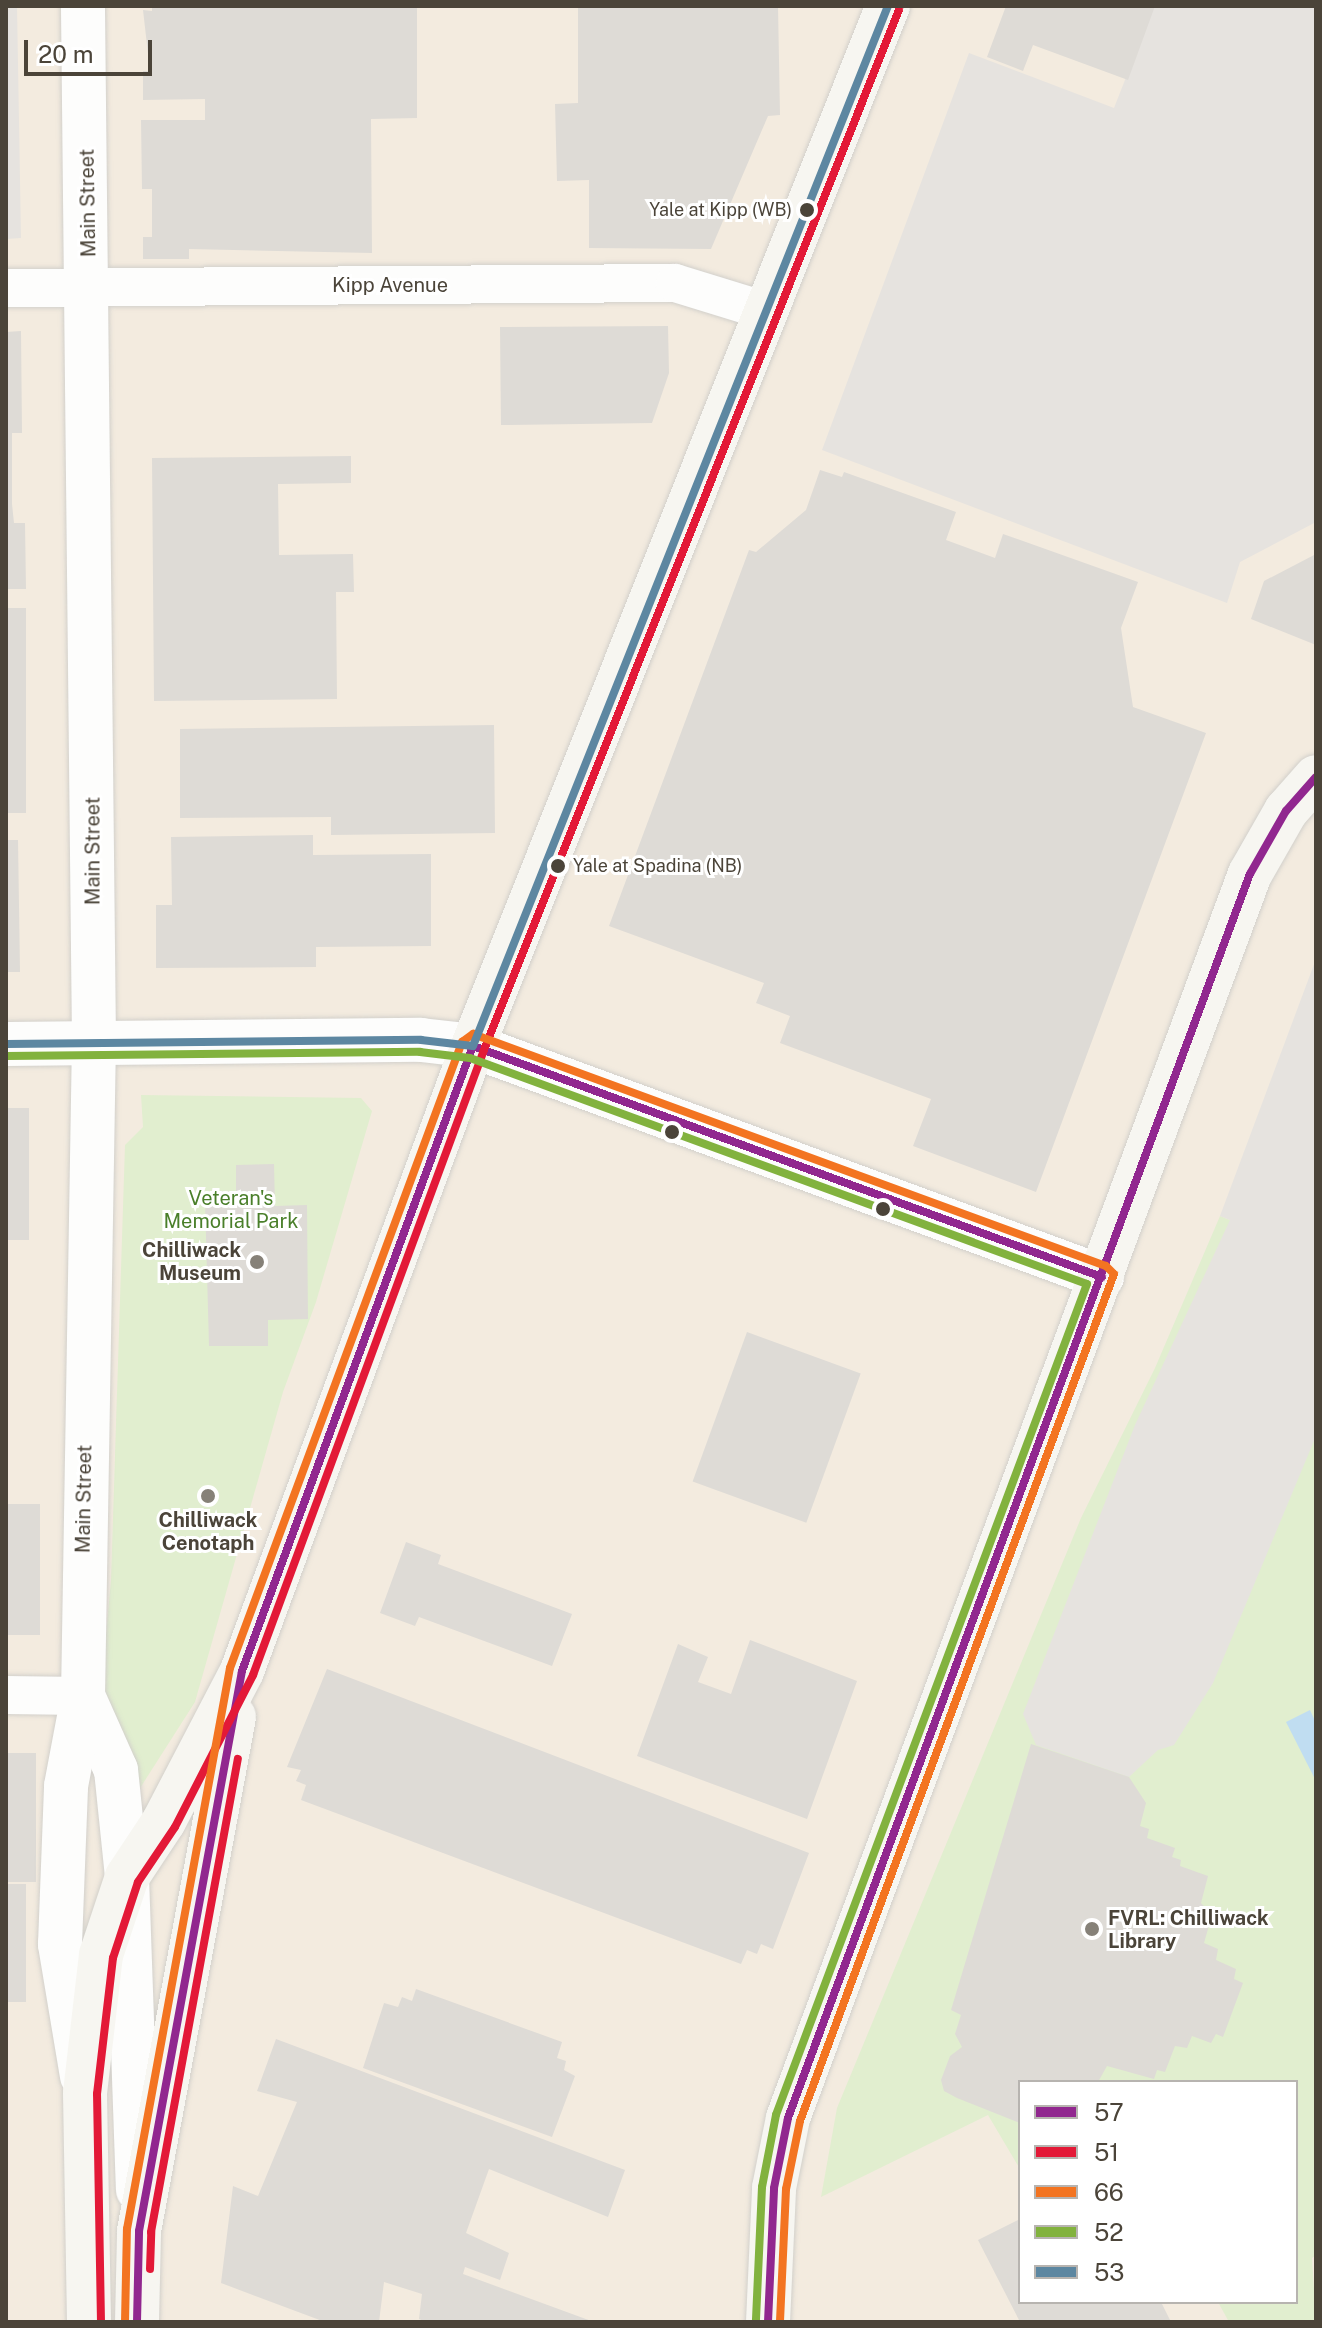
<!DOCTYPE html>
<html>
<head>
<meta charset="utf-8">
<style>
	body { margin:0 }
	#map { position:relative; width:1322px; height:2328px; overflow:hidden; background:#f4f2ee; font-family:"Public Sans",sans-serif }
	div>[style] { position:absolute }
	.commercial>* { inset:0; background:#f3ebdf }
	.green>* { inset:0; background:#e1eecf }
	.parking>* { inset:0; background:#e6e3df }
	.water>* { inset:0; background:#c0ddf1 }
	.building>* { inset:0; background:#dedbd6; transform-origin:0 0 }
	.roads { filter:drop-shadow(0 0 2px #d2d0cb) drop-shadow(0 0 2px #d2d0cb) }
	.minor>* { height:38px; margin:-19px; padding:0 19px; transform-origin:19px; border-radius:19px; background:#fdfdfc }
	.tertiary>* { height:44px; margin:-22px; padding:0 22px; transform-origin:22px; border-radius:22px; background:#fdfdfc }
	.secondary>* { height:44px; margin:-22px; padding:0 22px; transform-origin:22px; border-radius:22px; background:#f7f6f1 }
	.bus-1>* { height:8px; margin:-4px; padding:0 4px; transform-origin:4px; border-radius:4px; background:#91278f }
	.bus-2>* { height:8px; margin:-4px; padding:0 4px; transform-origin:4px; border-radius:4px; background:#e31937 }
	.bus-3>* { height:8px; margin:-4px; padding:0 4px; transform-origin:4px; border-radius:4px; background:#f37421 }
	.bus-4>* { height:8px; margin:-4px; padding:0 4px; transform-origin:4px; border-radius:4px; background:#82b23e }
	.bus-5>* { height:8px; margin:-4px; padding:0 4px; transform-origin:4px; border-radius:4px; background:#5d87a1 }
	.dots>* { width:22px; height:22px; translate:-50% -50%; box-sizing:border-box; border:4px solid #fff; border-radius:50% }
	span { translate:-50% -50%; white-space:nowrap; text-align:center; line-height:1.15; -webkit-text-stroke:6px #fff; paint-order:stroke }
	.bus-label { font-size:18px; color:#4b4439 }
	.right { translate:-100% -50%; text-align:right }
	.left { translate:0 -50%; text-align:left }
	.street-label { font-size:20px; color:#4b4439 }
	.park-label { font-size:20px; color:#4a7f2a }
	.poi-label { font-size:20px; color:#4b4439; font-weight:700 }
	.frame { position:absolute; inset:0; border:8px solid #4b4439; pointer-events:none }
	.legend { position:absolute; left:1018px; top:2080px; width:280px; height:224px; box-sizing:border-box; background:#fff; border:2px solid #b7b4b0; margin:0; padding:10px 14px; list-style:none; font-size:24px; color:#4b4439 }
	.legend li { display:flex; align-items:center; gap:16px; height:40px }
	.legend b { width:40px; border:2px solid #b7b4b0 }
	.scale { position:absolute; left:24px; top:40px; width:128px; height:36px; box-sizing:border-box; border:4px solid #4b4439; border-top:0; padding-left:10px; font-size:24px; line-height:28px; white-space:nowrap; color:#4b4439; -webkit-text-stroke:6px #fff; paint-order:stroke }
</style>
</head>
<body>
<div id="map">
	<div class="commercial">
		<i style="clip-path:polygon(evenodd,6px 6px,1316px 6px,1316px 2322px,6px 2322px,6px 6px,1020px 2082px,1296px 2082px,1296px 2302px,1020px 2302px,1020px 2082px)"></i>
	</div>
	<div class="green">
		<i style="clip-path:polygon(141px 1095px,361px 1098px,372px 1111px,316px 1302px,283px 1392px,195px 1702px,135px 1796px,101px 1687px,111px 1580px,125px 1145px,143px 1127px)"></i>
		<i style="clip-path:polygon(1220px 1216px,1316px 1255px,1316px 2255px,1312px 2258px,1316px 2322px,1229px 2322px,1218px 2302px,1296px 2302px,1296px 2082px,1020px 2082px,1020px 2169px,988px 2115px,821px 2197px,837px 2108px,1081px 1518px,1155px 1368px)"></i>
	</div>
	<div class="parking">
		<i style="clip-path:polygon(6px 6px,17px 6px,21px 238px,6px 239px)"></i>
		<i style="clip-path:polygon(1154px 6px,1316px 6px,1316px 522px,1240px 562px,1227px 603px,822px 450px,969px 53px,1114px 108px)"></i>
		<i style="clip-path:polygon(1316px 959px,1316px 1436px,1213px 1683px,1174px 1745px,1158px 1750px,1129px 1777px,1036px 1745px,1023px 1714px,1135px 1425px,1230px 1220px,1220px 1216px)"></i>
	</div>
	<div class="water">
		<i style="clip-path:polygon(1310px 1710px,1316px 1723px,1316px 1781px,1286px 1722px)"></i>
	</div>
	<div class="building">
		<i style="clip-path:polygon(152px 6px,417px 6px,417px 118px,371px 119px,372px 253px,189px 249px,189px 259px,143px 259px,143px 237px,152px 237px,152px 189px,142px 189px,141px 120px,205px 120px,205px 99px,143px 100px,143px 71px,150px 71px,143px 10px,152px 11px)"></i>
		<i style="clip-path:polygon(578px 6px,778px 6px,780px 115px,768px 116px,711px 249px,589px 248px,589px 180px,557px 181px,555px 104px,578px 103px)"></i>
		<i style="clip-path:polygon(1006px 6px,1155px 6px,1128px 80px,1033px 45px,1023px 71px,987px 57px)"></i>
		<i style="clip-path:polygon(668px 326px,669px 373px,652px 423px,501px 425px,500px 327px)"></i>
		<i style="clip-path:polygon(21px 331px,22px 433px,12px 433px,12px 504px,14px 523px,25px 523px,26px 589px,6px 589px,6px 332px)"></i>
		<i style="clip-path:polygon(351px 456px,351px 483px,278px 484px,279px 555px,353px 554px,354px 592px,336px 592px,337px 699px,154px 701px,152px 458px)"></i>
		<i style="clip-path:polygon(820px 470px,842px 477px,844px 472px,956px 512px,946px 540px,995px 558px,1003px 534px,1138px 582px,1121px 628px,1133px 707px,1206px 733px,1036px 1192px,913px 1146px,931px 1099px,780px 1043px,790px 1016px,756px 1003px,764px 983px,609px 926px,749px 550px,756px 552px,806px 510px)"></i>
		<i style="clip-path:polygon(1316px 554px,1316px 645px,1251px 619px,1264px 581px)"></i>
		<i style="left:6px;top:608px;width:20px;height:205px"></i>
		<i style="clip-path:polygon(494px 725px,495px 833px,331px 835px,331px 817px,180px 818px,180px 729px)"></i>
		<i style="clip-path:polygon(313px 835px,313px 855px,431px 854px,431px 946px,316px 947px,316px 967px,156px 968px,156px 905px,172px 905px,171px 837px)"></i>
		<i style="clip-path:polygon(6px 840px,18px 840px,20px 972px,6px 972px)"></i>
		<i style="left:6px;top:1108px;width:23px;height:132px"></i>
		<i style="clip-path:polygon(274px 1164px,275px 1206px,307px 1205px,308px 1319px,268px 1320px,268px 1346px,209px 1346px,205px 1201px,236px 1201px,236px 1165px)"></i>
		<i style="left:747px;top:1332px;width:121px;height:159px;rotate:20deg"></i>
		<i style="left:6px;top:1504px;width:34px;height:131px"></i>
		<i style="clip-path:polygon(406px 1542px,441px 1555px,438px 1564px,572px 1614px,552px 1666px,419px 1617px,415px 1626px,380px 1613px)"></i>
		<i style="clip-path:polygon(750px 1640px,857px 1681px,807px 1819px,637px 1756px,678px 1644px,708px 1657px,698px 1682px,731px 1694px)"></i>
		<i style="clip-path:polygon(327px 1669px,809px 1853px,773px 1949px,761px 1944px,757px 1954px,747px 1950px,741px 1964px,301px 1800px,306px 1785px,296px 1781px,301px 1770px,287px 1767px)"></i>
		<i style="clip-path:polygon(1031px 1744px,1129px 1777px,1146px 1803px,1140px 1826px,1149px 1829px,1147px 1838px,1175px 1848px,1172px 1857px,1181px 1860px,1180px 1866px,1208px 1876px,1201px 1903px,1212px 1915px,1204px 1943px,1218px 1949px,1216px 1960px,1236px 1969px,1234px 1979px,1243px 1983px,1223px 2037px,1216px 2034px,1211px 2043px,1192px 2036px,1187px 2048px,1175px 2046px,1165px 2072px,1157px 2070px,1154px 2079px,1107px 2066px,1098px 2082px,1020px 2082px,1020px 2123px,957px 2098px,944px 2091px,941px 2080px,950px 2056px,962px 2047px,955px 2034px,961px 2015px,951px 2010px)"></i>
		<i style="left:6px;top:1753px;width:30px;height:129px"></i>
		<i style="left:6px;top:1884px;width:20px;height:118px"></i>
		<i style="clip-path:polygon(416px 1989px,562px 2042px,557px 2058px,566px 2061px,564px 2070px,575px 2076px,552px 2137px,363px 2068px,384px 2003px,398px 2007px,402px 1997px,412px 2001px)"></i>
		<i style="clip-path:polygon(276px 2039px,625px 2170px,608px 2217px,489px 2169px,466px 2233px,509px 2253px,500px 2280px,465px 2267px,463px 2274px,594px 2322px,426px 2322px,419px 2319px,422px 2294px,384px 2282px,379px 2322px,325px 2322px,221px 2283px,233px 2186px,258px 2196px,297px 2102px,257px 2091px)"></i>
		<i style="clip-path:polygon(1020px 2219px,1020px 2302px,1161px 2302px,1171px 2322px,1020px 2322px,978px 2240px)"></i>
	</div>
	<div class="roads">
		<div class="minor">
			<i style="left:6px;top:288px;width:669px;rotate:-0.43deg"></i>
			<i style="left:675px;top:283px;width:98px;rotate:17.1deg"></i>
			<i style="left:6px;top:1695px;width:77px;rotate:0.7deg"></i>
		</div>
		<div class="tertiary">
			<i style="left:6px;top:1044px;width:415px;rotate:-0.6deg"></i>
			<i style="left:421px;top:1040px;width:52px;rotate:6.6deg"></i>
			<i style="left:473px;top:1046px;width:670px;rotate:20.17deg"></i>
			<i style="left:83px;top:1696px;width:81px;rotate:66deg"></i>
			<i style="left:116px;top:1770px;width:108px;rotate:84.1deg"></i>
			<i style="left:127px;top:1877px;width:313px;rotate:88deg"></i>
			<i style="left:82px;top:2076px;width:134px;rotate:-99.5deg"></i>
			<i style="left:60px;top:1944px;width:158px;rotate:-87.8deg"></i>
			<i style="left:66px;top:1786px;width:92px;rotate:-79.3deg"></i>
			<i style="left:83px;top:1696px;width:654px;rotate:-89.04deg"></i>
			<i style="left:94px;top:1042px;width:1036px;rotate:-90.61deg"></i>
		</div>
		<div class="secondary">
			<i style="left:89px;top:2322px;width:229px;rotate:-91deg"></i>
			<i style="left:85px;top:2093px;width:139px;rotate:-83.4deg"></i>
			<i style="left:101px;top:1955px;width:82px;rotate:-71.6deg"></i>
			<i style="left:127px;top:1877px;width:67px;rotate:-56.5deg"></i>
			<i style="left:164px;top:1821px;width:169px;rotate:-62.5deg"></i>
			<i style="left:242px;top:1671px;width:666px;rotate:-69.72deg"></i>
			<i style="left:473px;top:1046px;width:1120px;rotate:-68.25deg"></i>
			<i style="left:137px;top:2322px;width:91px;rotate:-88.7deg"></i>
			<i style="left:139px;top:2231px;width:523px;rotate:-79.53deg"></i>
			<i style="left:768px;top:2322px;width:134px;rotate:-87.4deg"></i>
			<i style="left:774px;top:2188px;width:71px;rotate:-78.7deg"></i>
			<i style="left:788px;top:2118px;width:1327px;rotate:-69.63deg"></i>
			<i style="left:1250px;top:874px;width:73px;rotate:-60.3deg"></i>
			<i style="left:1286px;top:811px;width:45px;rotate:-48.6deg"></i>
		</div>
	</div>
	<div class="bus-1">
		<i style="left:137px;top:2322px;width:91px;rotate:-88.7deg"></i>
		<i style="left:139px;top:2231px;width:569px;rotate:-79.58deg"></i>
		<i style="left:242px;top:1671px;width:666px;rotate:-69.72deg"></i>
		<i style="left:473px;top:1046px;width:670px;rotate:20.17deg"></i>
		<i style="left:768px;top:2322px;width:134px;rotate:-87.4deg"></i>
		<i style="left:774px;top:2188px;width:71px;rotate:-78.7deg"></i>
		<i style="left:788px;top:2118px;width:1327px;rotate:-69.63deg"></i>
		<i style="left:1250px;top:874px;width:73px;rotate:-60.3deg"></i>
		<i style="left:1286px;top:811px;width:45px;rotate:-48.6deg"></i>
	</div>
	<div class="bus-2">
		<i style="left:150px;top:2269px;width:37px;rotate:-88deg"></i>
		<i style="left:151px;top:2232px;width:481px;rotate:-79.6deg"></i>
		<i style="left:101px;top:2322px;width:228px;rotate:-91deg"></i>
		<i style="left:97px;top:2094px;width:137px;rotate:-83.3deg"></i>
		<i style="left:113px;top:1958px;width:80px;rotate:-71.8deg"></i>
		<i style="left:138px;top:1882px;width:66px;rotate:-56.1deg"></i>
		<i style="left:175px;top:1827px;width:171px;rotate:-62.8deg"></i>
		<i style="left:253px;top:1675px;width:666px;rotate:-69.72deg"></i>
		<i style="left:484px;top:1050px;width:1120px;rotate:-68.25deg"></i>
	</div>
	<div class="bus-3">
		<i style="left:125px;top:2322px;width:93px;rotate:-88.8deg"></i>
		<i style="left:127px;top:2229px;width:570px;rotate:-79.6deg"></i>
		<i style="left:230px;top:1668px;width:668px;rotate:-69.66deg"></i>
		<i style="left:462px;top:1042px;width:14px;rotate:-36deg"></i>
		<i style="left:473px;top:1034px;width:674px;rotate:20.13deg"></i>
		<i style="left:1106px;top:1266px;width:11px;rotate:45deg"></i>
		<i style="left:1114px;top:1274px;width:903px;rotate:110.34deg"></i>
		<i style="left:800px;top:2121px;width:69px;rotate:101.6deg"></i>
		<i style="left:786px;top:2189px;width:133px;rotate:92.6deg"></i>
	</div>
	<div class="bus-4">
		<i style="left:6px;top:1056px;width:414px;rotate:-0.6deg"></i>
		<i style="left:420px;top:1052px;width:50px;rotate:6.8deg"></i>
		<i style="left:470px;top:1058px;width:657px;rotate:20.12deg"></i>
		<i style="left:1087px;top:1284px;width:887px;rotate:110.52deg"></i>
		<i style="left:776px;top:2115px;width:73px;rotate:101deg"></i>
		<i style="left:762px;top:2187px;width:134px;rotate:92.6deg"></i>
	</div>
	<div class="bus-5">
		<i style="left:6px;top:1044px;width:415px;rotate:-0.6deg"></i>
		<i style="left:421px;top:1040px;width:52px;rotate:6.6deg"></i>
		<i style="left:473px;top:1046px;width:1120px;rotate:-68.25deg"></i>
	</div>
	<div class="dots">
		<i style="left:807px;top:210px;background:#4b4439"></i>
		<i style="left:558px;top:866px;background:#4b4439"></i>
		<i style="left:672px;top:1132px;background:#4b4439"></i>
		<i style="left:883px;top:1209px;background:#4b4439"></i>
		<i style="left:257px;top:1262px;background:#868178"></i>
		<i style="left:208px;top:1496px;background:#868178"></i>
		<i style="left:1092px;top:1929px;background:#868178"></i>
	</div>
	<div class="bus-label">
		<span class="right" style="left:792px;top:210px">Yale at Kipp (WB)</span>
		<span class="left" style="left:573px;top:866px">Yale at Spadina (NB)</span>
	</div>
	<div class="street-label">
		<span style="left:88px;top:203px;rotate:-91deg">Main Street</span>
		<span style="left:390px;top:285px">Kipp Avenue</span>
		<span style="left:93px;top:851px;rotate:-90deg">Main Street</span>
		<span style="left:84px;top:1499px;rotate:-89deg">Main Street</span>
	</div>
	<div class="park-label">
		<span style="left:231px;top:1210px">Veteran's<br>Memorial Park</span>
	</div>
	<div class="poi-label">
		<span class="right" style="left:241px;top:1262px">Chilliwack<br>Museum</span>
		<span style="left:208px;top:1532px">Chilliwack<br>Cenotaph</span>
		<span class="left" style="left:1108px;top:1930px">FVRL: Chilliwack<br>Library</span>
	</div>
	<div class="frame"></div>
	<ul class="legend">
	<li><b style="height:10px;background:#91278f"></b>57</li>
	<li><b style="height:10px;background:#e31937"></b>51</li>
	<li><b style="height:10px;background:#f37421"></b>66</li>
	<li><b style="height:10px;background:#82b23e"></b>52</li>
	<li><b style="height:10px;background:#5d87a1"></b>53</li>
	</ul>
	<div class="scale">20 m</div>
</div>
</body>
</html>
